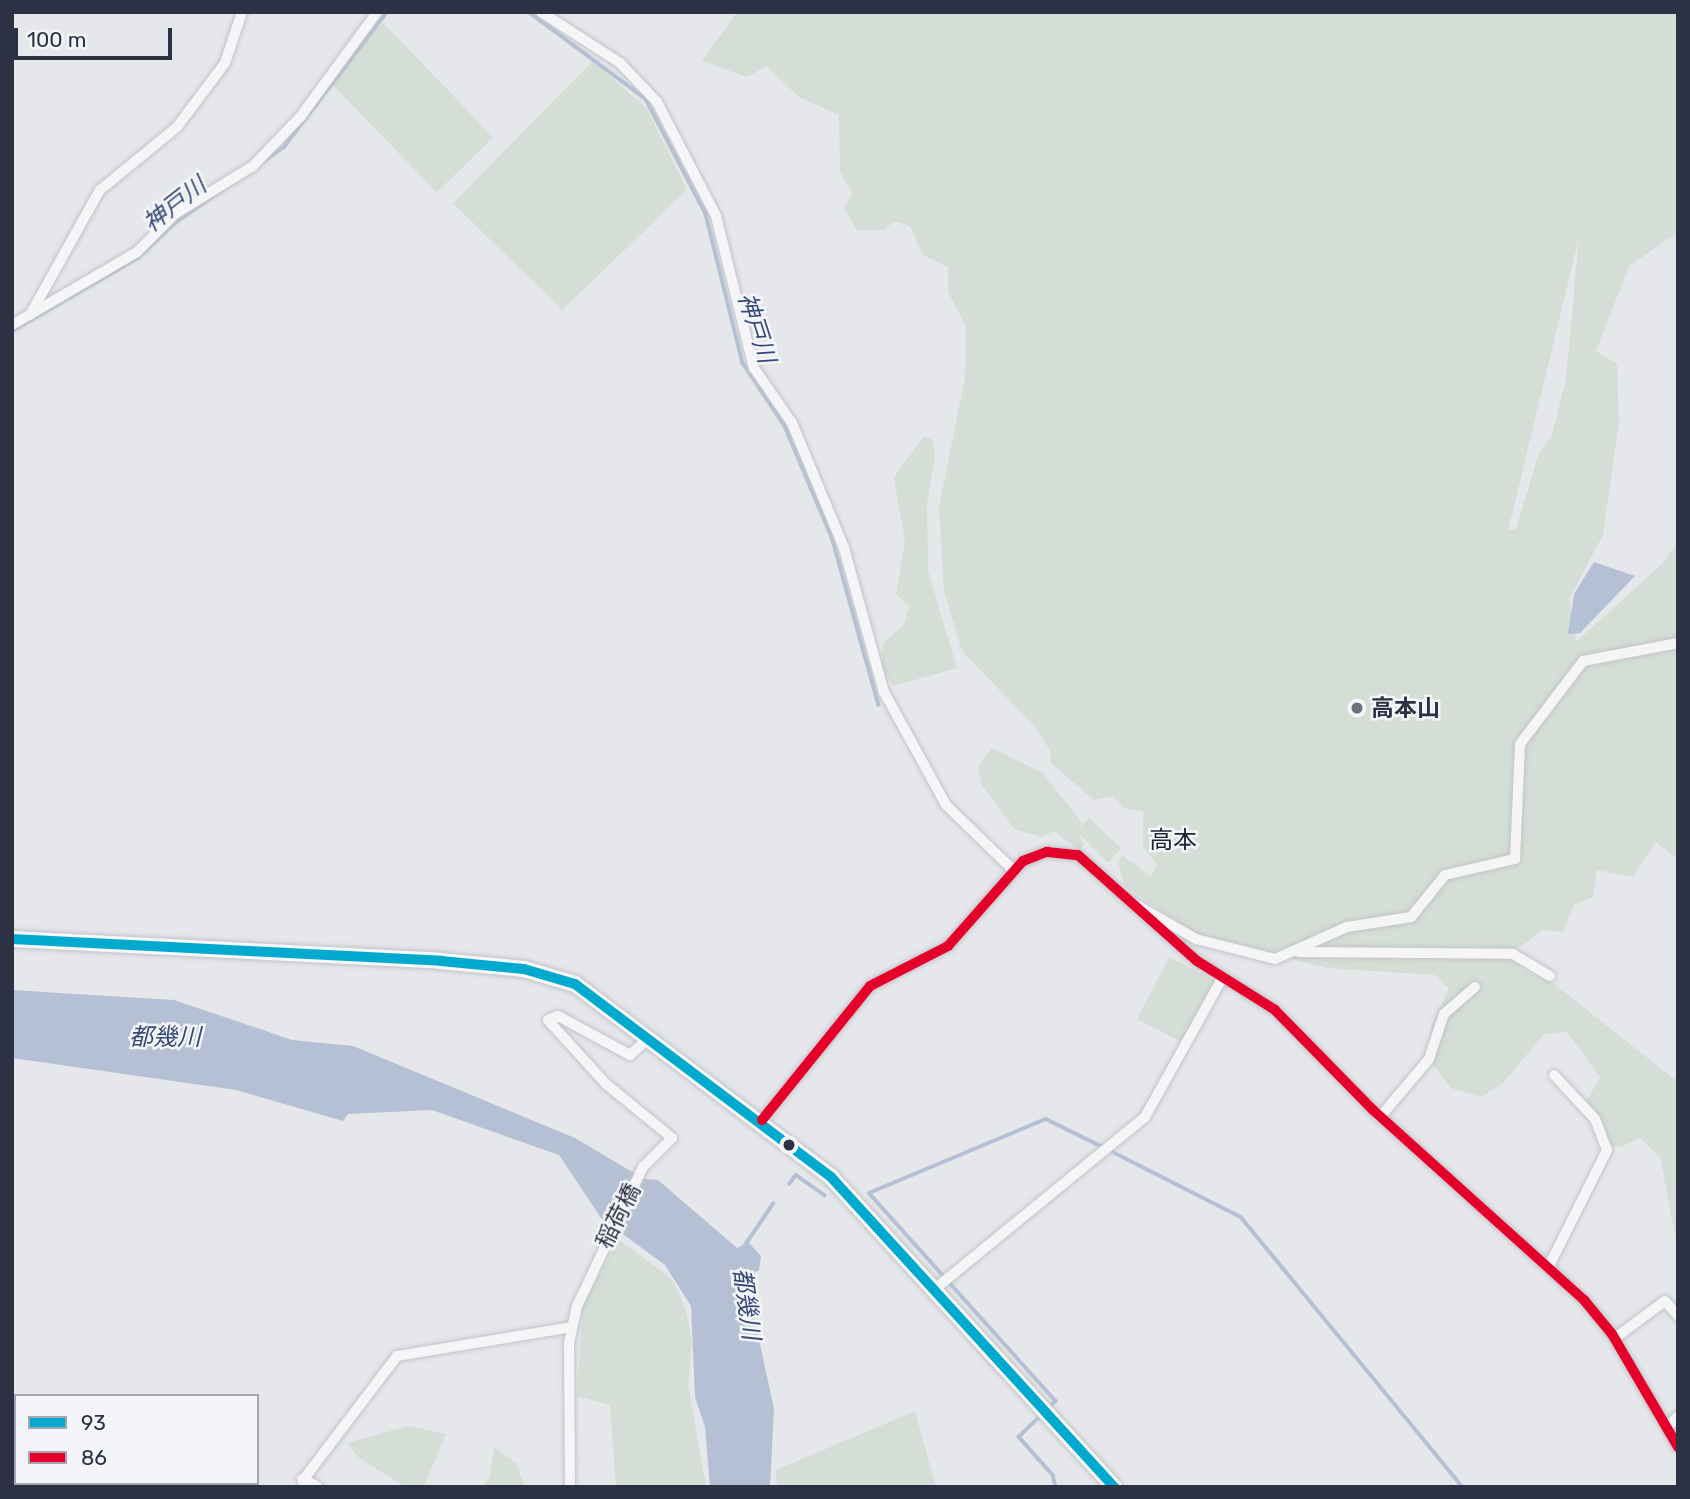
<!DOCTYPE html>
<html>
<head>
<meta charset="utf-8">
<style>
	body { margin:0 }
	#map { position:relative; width:1690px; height:1499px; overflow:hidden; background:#e5e7ea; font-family:Rubik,"Noto Sans JP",sans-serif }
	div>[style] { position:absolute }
	.green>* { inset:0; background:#d4ddd6; transform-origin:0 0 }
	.water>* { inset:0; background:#b5c0d4 }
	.stream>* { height:3.5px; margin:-1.75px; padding:0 1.75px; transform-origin:1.75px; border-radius:1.75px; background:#b5c0d4 }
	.roads { filter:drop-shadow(0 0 2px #c2c4c8) drop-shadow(0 0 2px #c2c4c8) }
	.minor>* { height:10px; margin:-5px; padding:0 5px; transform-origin:5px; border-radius:5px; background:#f5f5f7 }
	.tertiary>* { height:12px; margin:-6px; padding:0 6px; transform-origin:6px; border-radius:6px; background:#f5f5f7 }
	.primary>* { height:16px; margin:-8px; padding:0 8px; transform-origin:8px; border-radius:8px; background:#f8f8f8 }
	.bus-1>* { height:10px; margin:-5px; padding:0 5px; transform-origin:5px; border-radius:5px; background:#00a9ce }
	.bus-2>* { height:10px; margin:-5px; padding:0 5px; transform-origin:5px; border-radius:5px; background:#e4002b }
	.dots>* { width:19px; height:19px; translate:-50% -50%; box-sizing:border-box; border:4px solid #f4f5f9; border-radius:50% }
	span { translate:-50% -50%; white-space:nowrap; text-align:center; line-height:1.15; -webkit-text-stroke:5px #f4f5f9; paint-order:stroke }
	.poi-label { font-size:23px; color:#2c3144; font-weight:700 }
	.left { translate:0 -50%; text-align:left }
	.street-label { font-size:23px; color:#2c3144 }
	.water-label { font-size:24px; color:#374a77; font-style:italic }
	.neighbourhood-label { font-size:24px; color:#1e2235 }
	.frame { position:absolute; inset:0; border:14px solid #2c3144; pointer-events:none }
	.legend { position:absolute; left:14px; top:1394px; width:245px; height:91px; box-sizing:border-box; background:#f4f5f9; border:2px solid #a4a7b1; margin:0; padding:9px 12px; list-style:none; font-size:21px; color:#2c3144 }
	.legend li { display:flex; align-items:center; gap:14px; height:35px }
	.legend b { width:35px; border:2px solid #a4a7b1 }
	.scale { position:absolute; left:14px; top:28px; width:158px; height:32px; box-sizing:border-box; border:4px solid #2c3144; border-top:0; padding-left:9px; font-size:21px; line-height:24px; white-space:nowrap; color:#2c3144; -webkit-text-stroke:5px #f4f5f9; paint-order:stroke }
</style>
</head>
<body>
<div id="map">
	<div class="green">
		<i style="clip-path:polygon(evenodd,737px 12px,1678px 12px,1678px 232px,1629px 266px,1596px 351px,1617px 364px,1619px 422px,1603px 535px,1569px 599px,1576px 642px,1660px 566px,1678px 542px,1678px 859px,1656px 842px,1633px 877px,1597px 870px,1593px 897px,1574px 904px,1563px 932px,1543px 930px,1517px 949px,1521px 969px,1554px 984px,1678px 1082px,1678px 1249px,1660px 1157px,1640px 1138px,1621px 1147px,1606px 1145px,1581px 1111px,1600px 1077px,1567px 1032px,1544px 1034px,1503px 1083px,1481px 1097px,1451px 1088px,1432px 1063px,1431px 1026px,1449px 988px,1435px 975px,1327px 968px,1198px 936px,1125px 886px,1118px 863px,1122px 855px,1151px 877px,1157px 864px,1143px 847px,1143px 812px,1123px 808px,1113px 796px,1094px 800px,1051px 763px,1050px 750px,1034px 726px,962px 651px,944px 591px,939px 507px,965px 377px,966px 326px,948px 292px,948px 267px,922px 254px,910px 226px,893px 221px,885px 230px,857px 230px,844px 209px,852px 193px,840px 172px,839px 115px,799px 97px,766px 66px,747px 77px,702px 61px,737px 12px,1579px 237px,1566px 379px,1552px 435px,1539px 453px,1516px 529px,1508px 531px,1579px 237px)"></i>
		<i style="left:383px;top:23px;width:159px;height:79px;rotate:46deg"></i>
		<i style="clip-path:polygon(593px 61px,647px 109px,687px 190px,562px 310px,453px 203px)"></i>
		<i style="clip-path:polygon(924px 436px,932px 440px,935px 454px,927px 502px,928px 571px,957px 668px,893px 686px,882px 666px,883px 643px,904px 625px,909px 606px,896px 594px,905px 541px,894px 477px)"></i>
		<i style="clip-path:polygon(992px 748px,1043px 773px,1082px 823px,1076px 831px,1089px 818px,1121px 848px,1108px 863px,1077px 832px,1084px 844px,1079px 850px,1054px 831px,1042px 837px,1014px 829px,982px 785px,978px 766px)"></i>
		<i style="left:1169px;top:957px;width:51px;height:70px;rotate:27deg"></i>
		<i style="clip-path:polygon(619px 1240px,672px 1279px,686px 1310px,692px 1341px,688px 1386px,706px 1487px,616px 1487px,610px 1405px,577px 1396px,583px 1303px)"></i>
		<i style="clip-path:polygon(915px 1411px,936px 1487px,777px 1487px,776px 1470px)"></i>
		<i style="clip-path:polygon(408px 1426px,446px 1434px,425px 1484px,429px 1487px,405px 1487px,358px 1457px,348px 1443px)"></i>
		<i style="clip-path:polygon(494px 1447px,516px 1463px,525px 1487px,482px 1487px,490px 1477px)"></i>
	</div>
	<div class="water">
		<i style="clip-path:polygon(1594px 562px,1635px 576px,1580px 633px,1568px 634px,1574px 594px)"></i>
		<i style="clip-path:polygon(12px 990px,174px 1000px,292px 1040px,353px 1046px,575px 1138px,644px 1179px,658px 1180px,737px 1248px,748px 1242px,761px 1256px,759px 1270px,746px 1279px,774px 1409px,770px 1487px,710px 1487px,705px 1427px,695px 1397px,691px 1306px,665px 1265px,601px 1218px,559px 1155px,432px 1110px,348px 1114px,343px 1121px,236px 1090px,12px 1058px)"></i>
	</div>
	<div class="stream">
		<i style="left:529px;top:12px;width:146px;rotate:36.6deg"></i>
		<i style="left:646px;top:99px;width:130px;rotate:62.4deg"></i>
		<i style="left:706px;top:214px;width:154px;rotate:76.1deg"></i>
		<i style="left:743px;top:363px;width:76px;rotate:56.3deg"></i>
		<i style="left:785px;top:426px;width:121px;rotate:67.1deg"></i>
		<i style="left:832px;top:537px;width:174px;rotate:74.4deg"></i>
		<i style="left:12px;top:331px;width:146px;rotate:-30.1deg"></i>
		<i style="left:138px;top:258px;width:51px;rotate:-43.4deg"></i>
		<i style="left:175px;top:223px;width:133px;rotate:-34.9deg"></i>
		<i style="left:284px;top:147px;width:170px;rotate:-52.7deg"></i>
		<i style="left:789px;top:1184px;width:11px;rotate:-52deg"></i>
		<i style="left:796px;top:1175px;width:35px;rotate:35deg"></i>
		<i style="left:869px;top:1193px;width:192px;rotate:-22.7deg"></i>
		<i style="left:1046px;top:1119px;width:70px;rotate:26.2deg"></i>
		<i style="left:1109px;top:1150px;width:148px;rotate:26.9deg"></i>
		<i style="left:1241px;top:1217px;width:350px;rotate:50.6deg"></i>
		<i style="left:870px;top:1194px;width:278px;rotate:48.1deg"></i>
		<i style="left:1056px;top:1401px;width:11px;rotate:135deg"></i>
		<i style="left:745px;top:1245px;width:50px;rotate:-55.7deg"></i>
		<i style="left:1043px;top:1414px;width:33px;rotate:136deg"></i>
		<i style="left:1019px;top:1437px;width:51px;rotate:48.2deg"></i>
		<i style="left:1053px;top:1475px;width:12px;rotate:76deg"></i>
	</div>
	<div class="roads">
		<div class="minor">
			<i style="left:541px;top:12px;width:94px;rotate:32.8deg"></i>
			<i style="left:620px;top:63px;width:54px;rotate:46.5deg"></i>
			<i style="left:657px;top:102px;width:128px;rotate:62.6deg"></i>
			<i style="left:716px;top:216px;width:157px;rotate:76deg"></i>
			<i style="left:754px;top:368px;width:67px;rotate:55.4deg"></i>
			<i style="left:792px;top:423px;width:135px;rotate:67.4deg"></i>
			<i style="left:844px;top:548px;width:149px;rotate:74.5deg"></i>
			<i style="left:884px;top:692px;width:129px;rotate:61.2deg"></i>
			<i style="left:946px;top:805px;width:93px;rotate:44.1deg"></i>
			<i style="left:30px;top:315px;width:143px;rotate:-60.8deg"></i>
			<i style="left:100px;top:190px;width:99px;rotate:-39.3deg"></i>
			<i style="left:177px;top:127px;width:80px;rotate:-53.1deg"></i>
			<i style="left:225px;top:63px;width:54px;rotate:-71.6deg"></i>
			<i style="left:12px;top:325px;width:145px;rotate:-30.3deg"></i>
			<i style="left:137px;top:252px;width:54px;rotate:-45deg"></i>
			<i style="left:175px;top:214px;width:92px;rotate:-31.6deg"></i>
			<i style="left:253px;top:166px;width:69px;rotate:-46.2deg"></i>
			<i style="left:301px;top:116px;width:129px;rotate:-53.8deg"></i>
			<i style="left:1128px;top:900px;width:78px;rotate:29.8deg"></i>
			<i style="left:1196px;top:939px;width:81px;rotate:14.2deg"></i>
			<i style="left:1275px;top:959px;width:79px;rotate:-24deg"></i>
			<i style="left:1347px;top:927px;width:65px;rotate:-8.9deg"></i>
			<i style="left:1411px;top:917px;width:54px;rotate:-51deg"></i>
			<i style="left:1445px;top:875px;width:72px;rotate:-12.9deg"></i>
			<i style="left:1515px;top:859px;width:115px;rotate:-87.5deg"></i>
			<i style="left:1520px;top:744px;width:104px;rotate:-52.8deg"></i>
			<i style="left:1583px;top:661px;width:97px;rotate:-10.7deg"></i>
			<i style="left:1299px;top:952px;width:214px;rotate:0.5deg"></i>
			<i style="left:1513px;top:954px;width:43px;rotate:30.7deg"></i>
			<i style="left:1380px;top:1117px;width:76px;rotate:-49.8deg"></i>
			<i style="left:1429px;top:1059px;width:47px;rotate:-71.6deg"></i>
			<i style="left:1444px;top:1014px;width:41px;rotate:-41.1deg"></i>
			<i style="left:762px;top:1120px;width:172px;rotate:-51.1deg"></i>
			<i style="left:870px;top:986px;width:88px;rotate:-27.1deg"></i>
			<i style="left:948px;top:946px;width:113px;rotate:-48.6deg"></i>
			<i style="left:1023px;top:861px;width:26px;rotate:-21deg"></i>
			<i style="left:1047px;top:852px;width:31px;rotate:6deg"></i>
			<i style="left:1078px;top:855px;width:159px;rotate:41.7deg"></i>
			<i style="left:1197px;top:961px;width:92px;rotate:32.1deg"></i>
			<i style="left:1275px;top:1010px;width:140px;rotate:45.6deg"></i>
			<i style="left:1373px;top:1110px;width:284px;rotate:42deg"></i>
			<i style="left:1584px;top:1300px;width:44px;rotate:50.5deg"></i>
			<i style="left:1612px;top:1334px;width:131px;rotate:59.7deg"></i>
			<i style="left:1549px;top:1266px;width:130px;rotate:-63.4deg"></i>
			<i style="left:1607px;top:1150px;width:33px;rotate:-111deg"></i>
			<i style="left:1595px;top:1119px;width:60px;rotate:-133deg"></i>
			<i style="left:936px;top:1288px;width:270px;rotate:-39.3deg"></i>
			<i style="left:1145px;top:1117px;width:160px;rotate:-60.9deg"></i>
			<i style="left:1615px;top:1338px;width:62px;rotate:-36.5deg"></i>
			<i style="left:1665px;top:1301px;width:20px;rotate:49deg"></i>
			<i style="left:1667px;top:1428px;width:16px;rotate:-47deg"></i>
			<i style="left:303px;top:1480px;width:156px;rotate:-52.8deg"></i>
			<i style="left:397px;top:1356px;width:177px;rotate:-9.4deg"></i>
			<i style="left:570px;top:1487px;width:144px;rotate:-90.4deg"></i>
			<i style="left:569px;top:1343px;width:38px;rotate:-78deg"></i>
			<i style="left:577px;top:1306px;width:154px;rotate:-64.6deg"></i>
			<i style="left:643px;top:1167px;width:41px;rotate:-45deg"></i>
			<i style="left:672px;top:1138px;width:85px;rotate:-140.7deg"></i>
			<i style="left:606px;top:1084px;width:86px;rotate:-132.2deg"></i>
			<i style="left:548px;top:1020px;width:11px;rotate:-22deg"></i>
			<i style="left:558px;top:1016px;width:82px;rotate:28.4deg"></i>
			<i style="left:630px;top:1055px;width:27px;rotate:-42deg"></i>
		</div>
		<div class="tertiary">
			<i style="left:303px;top:1480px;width:15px;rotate:28deg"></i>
		</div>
		<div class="primary">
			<i style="left:12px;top:939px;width:430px;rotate:2.9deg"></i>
			<i style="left:441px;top:961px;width:83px;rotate:5.5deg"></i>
			<i style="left:524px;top:969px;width:53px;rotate:16.4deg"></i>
			<i style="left:575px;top:984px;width:321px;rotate:37deg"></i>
			<i style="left:831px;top:1177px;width:420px;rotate:47.6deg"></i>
		</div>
	</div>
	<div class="bus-1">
		<i style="left:12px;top:939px;width:430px;rotate:2.9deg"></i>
		<i style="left:441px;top:961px;width:83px;rotate:5.5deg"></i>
		<i style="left:524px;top:969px;width:53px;rotate:16.4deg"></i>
		<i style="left:575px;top:984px;width:321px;rotate:37deg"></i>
		<i style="left:831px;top:1177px;width:420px;rotate:47.6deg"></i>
	</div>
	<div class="bus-2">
		<i style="left:762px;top:1120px;width:172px;rotate:-51.1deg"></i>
		<i style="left:870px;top:986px;width:88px;rotate:-27.1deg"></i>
		<i style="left:948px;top:946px;width:113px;rotate:-48.6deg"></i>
		<i style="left:1023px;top:861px;width:26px;rotate:-21deg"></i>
		<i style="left:1047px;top:852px;width:31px;rotate:6deg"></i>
		<i style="left:1078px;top:855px;width:159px;rotate:41.7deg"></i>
		<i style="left:1197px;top:961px;width:92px;rotate:32.1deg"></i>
		<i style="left:1275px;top:1010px;width:140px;rotate:45.6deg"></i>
		<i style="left:1373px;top:1110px;width:284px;rotate:42deg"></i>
		<i style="left:1584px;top:1300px;width:44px;rotate:50.5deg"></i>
		<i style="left:1612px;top:1334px;width:131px;rotate:59.7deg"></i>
	</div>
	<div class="dots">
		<i style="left:1357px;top:708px;background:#6d717e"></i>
		<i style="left:789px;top:1145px;background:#2c3144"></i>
	</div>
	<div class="poi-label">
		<span class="left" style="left:1371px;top:708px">高本山</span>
	</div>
	<div class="street-label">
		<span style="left:618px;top:1216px;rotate:-63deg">稲荷橋</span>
	</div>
	<div class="water-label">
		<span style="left:175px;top:205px;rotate:-38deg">神戸川</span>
		<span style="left:756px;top:328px;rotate:72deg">神戸川</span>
		<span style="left:165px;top:1038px">都幾川</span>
		<span style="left:746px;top:1304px;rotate:82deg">都幾川</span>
	</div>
	<div class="neighbourhood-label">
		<span style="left:1173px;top:841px">高本</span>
	</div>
	<div class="frame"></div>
	<ul class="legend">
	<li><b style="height:9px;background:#00a9ce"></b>93</li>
	<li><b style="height:9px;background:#e4002b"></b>86</li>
	</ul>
	<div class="scale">100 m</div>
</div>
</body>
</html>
